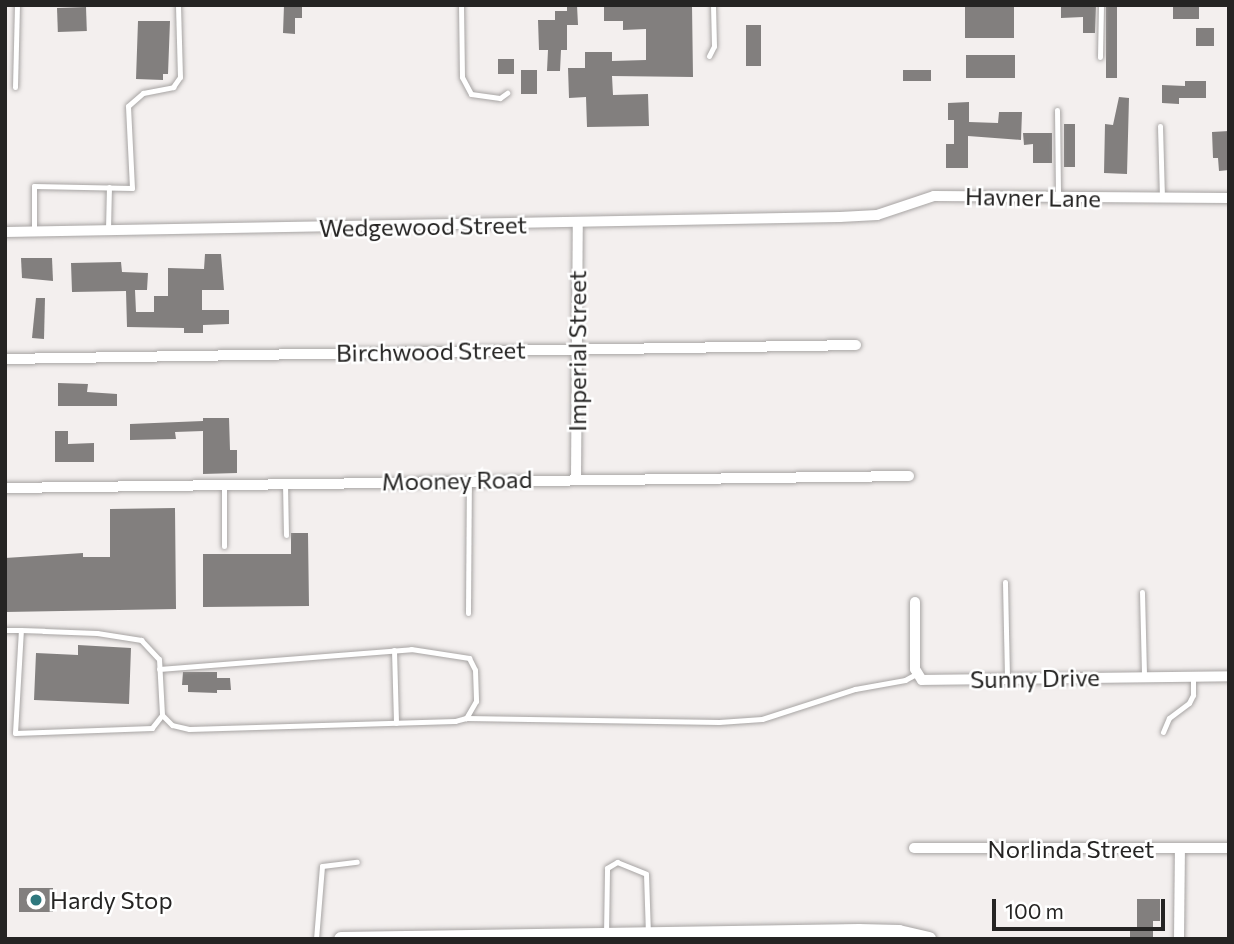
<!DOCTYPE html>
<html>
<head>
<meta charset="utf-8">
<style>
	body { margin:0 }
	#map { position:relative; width:1234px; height:944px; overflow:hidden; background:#f3efee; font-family:Commissioner,sans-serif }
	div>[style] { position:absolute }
	.building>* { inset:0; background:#827f7e; transform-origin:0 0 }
	.roads { filter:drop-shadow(0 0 2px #a7a4a3) drop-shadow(0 0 2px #a7a4a3) }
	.service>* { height:5px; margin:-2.5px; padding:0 2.5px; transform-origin:2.5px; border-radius:2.5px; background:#fff }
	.minor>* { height:10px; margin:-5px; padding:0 5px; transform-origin:5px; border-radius:5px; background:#fff }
	.secondary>* { height:14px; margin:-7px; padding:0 7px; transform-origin:7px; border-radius:7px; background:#fff }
	.dots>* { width:19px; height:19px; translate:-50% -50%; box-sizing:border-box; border:4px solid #fff; border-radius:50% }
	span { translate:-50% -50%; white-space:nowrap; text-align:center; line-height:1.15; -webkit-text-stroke:5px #fff; paint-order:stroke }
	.street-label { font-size:24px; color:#252423 }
	.poi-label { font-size:24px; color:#252423 }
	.left { translate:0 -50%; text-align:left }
	.frame { position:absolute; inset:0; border:7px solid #252423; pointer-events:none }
	.scale { position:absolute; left:992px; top:899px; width:173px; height:32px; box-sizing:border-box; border:4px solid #252423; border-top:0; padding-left:9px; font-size:21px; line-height:24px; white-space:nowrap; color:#252423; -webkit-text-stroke:5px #fff; paint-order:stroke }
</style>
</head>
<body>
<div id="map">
	<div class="building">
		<i style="clip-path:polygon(284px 5px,302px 5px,302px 18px,295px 18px,295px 34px,283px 33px)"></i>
		<i style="clip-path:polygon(567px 5px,577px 5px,578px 25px,567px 25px,567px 50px,561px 50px,560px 71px,547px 71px,548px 50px,539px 50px,538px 20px,555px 20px,555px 11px,567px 11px)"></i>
		<i style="clip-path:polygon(604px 5px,692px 5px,693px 77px,612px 76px,613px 95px,648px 94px,649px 126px,587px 127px,586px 97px,569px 98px,568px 68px,585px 68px,585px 52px,612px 52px,612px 61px,646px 60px,646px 29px,623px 30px,623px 21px,604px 21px)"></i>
		<i style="left:965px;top:5px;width:49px;height:33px"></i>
		<i style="clip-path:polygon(1061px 5px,1096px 5px,1095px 33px,1083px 33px,1083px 17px,1061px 18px)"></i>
		<i style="left:1106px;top:5px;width:11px;height:73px"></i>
		<i style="left:1173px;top:5px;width:26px;height:14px"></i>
		<i style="left:86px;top:7px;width:24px;height:29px;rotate:88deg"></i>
		<i style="clip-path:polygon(138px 21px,170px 21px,168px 74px,163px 74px,163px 80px,136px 79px)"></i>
		<i style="left:746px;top:25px;width:15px;height:41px"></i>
		<i style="left:1196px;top:28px;width:18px;height:18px"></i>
		<i style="left:966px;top:55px;width:49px;height:23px"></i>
		<i style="left:498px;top:59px;width:16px;height:15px"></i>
		<i style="left:537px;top:70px;width:24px;height:16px;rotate:90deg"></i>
		<i style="left:903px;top:70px;width:28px;height:11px"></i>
		<i style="clip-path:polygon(1185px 81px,1206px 81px,1206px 98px,1179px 98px,1179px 104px,1162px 103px,1162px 85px,1185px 86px)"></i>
		<i style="clip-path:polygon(1119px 97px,1129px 98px,1127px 174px,1104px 173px,1105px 124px,1113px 125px)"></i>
		<i style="clip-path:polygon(969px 102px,969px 122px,998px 123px,999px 112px,1022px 112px,1021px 140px,968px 136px,968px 168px,946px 168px,946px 144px,954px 144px,954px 120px,948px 120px,948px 103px)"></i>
		<i style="left:1064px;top:124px;width:11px;height:43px"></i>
		<i style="clip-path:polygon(1229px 131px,1229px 170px,1219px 171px,1218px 158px,1213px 158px,1212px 132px)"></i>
		<i style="clip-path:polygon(1023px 133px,1052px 133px,1052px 163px,1033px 163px,1033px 144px,1024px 145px)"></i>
		<i style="clip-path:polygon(205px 254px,221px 254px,224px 290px,202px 290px,202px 310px,229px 310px,229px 324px,203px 325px,203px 333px,184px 333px,184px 328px,127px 327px,126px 291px,72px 292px,71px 263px,121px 262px,122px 272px,148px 273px,147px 290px,135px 290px,136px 312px,154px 312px,154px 296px,168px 296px,168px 268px,204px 269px)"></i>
		<i style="clip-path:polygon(21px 258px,52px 258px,53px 281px,22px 278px)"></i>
		<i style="clip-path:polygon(36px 298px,45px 298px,44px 339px,32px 338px)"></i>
		<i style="clip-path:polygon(58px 383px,88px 384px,87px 392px,117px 394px,117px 406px,58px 406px)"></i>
		<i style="clip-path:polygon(203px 418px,229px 418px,230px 450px,237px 450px,237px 473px,203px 474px,203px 431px,175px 432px,176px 439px,130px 440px,130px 424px,203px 421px)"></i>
		<i style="clip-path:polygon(55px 431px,68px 431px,68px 444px,94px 443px,94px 462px,55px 462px)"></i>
		<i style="clip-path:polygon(175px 508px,176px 609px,5px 612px,5px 558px,83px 553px,83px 557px,110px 557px,110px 509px)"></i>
		<i style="clip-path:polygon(291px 533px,308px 533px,309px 606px,203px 607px,203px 554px,291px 554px)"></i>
		<i style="clip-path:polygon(78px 645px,131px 648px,129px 704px,34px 700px,36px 653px,78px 655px)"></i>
		<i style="clip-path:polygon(183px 672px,217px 672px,217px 678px,230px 678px,231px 690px,217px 690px,217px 693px,188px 692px,188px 685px,182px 685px)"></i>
		<i style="left:19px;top:888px;width:34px;height:24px"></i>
		<i style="clip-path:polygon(1137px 899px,1160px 899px,1160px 921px,1153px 921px,1153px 939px,1130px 939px,1130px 928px,1137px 928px)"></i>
	</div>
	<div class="roads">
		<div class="service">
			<i style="left:461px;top:5px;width:72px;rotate:89.2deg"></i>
			<i style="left:462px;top:77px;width:19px;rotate:62deg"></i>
			<i style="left:471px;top:94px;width:29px;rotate:8deg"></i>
			<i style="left:500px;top:98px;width:9px;rotate:-36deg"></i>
			<i style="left:709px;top:56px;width:11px;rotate:-63deg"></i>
			<i style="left:714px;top:46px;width:41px;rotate:-91.4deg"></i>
			<i style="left:1100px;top:57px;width:52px;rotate:-88.9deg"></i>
			<i style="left:15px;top:87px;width:82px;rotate:-88.6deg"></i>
			<i style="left:1057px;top:110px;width:88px;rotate:89.3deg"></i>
			<i style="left:1160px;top:126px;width:72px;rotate:88.4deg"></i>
			<i style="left:108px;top:230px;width:43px;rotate:-88.7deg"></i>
			<i style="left:34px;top:231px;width:45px;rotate:-90deg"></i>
			<i style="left:34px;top:186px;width:98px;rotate:1.2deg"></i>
			<i style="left:132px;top:188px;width:82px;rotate:-92.8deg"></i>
			<i style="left:128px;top:106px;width:20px;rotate:-41deg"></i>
			<i style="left:143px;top:93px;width:31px;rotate:-11deg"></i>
			<i style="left:173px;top:87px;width:12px;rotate:-55deg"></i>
			<i style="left:180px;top:77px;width:72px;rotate:-91.6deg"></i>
			<i style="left:285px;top:483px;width:52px;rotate:88.9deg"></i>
			<i style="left:224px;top:484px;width:62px;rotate:90deg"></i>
			<i style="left:1005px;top:582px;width:96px;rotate:88.8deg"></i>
			<i style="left:1142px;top:592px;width:84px;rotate:88.6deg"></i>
			<i style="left:468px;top:613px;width:130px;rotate:-89.6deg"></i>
			<i style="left:5px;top:630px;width:16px"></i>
			<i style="left:21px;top:630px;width:23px;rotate:2deg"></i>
			<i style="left:44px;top:631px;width:53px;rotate:2.2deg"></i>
			<i style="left:97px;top:633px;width:45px;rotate:9deg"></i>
			<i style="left:141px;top:640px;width:26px;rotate:47deg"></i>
			<i style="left:159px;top:659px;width:56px;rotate:86.9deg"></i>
			<i style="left:162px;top:715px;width:16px;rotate:128deg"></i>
			<i style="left:152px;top:728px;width:137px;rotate:177.9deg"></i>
			<i style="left:15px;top:733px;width:103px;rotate:-86.7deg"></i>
			<i style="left:394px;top:650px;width:73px;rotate:88.4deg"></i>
			<i style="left:159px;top:669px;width:253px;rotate:-4.5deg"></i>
			<i style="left:411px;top:649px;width:59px;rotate:8.8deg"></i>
			<i style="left:469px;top:658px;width:13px;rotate:63deg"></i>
			<i style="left:475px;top:670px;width:31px;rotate:88deg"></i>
			<i style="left:476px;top:701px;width:20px;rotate:120deg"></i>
			<i style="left:466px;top:718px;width:11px;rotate:165deg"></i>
			<i style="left:455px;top:721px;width:266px;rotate:178.3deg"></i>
			<i style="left:189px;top:729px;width:17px;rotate:-167deg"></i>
			<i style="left:172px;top:725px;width:14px;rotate:-135deg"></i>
			<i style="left:466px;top:718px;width:253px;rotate:0.9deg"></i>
			<i style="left:719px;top:722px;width:43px;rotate:-4deg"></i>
			<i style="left:762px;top:719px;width:98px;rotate:-17.9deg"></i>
			<i style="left:855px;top:689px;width:51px;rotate:-10.2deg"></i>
			<i style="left:905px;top:680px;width:13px;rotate:-29deg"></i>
			<i style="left:1163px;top:732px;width:15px;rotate:-67deg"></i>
			<i style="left:1169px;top:718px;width:25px;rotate:-37deg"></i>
			<i style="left:1189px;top:703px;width:9px;rotate:-63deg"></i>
			<i style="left:1193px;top:695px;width:19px;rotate:-90deg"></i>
			<i style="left:606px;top:935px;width:67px;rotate:-89.1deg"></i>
			<i style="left:607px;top:868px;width:12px;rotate:-31deg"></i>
			<i style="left:617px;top:862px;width:31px;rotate:22deg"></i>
			<i style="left:646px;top:874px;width:60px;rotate:88.1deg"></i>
			<i style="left:316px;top:939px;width:73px;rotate:-85.3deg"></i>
			<i style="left:322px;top:866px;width:35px;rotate:-7deg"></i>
		</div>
		<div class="minor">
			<i style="left:5px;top:232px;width:835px;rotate:-1.03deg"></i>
			<i style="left:840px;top:217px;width:37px;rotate:-3deg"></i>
			<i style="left:877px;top:215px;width:60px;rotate:-18.4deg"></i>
			<i style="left:934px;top:196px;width:295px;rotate:0.4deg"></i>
			<i style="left:5px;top:359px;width:851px;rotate:-0.94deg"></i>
			<i style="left:576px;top:479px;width:256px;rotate:-89.6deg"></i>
			<i style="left:5px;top:488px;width:904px;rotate:-0.76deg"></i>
			<i style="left:915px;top:602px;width:67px;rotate:90deg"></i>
			<i style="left:915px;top:669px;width:13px;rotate:58deg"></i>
			<i style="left:922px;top:680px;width:307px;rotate:-0.7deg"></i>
			<i style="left:914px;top:848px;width:315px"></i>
			<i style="left:1179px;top:939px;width:91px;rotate:-89.4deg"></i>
		</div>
		<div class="secondary">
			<i style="left:341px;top:939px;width:518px;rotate:-0.88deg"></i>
			<i style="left:859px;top:931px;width:40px;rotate:1.4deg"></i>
			<i style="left:899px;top:932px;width:31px;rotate:13deg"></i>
		</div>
	</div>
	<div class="dots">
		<i style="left:36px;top:900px;background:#2f787e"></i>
	</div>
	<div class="street-label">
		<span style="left:1033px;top:197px;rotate:1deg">Havner Lane</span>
		<span style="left:423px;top:226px;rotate:-1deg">Wedgewood Street</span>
		<span style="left:431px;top:351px;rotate:-1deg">Birchwood Street</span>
		<span style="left:577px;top:351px;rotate:-90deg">Imperial Street</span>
		<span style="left:457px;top:480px;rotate:-1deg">Mooney Road</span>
		<span style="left:1035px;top:678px;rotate:-1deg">Sunny Drive</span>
		<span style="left:1071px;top:849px">Norlinda Street</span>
	</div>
	<div class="poi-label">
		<span class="left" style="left:50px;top:900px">Hardy Stop</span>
	</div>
	<div class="frame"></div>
	<div class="scale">100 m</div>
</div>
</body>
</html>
